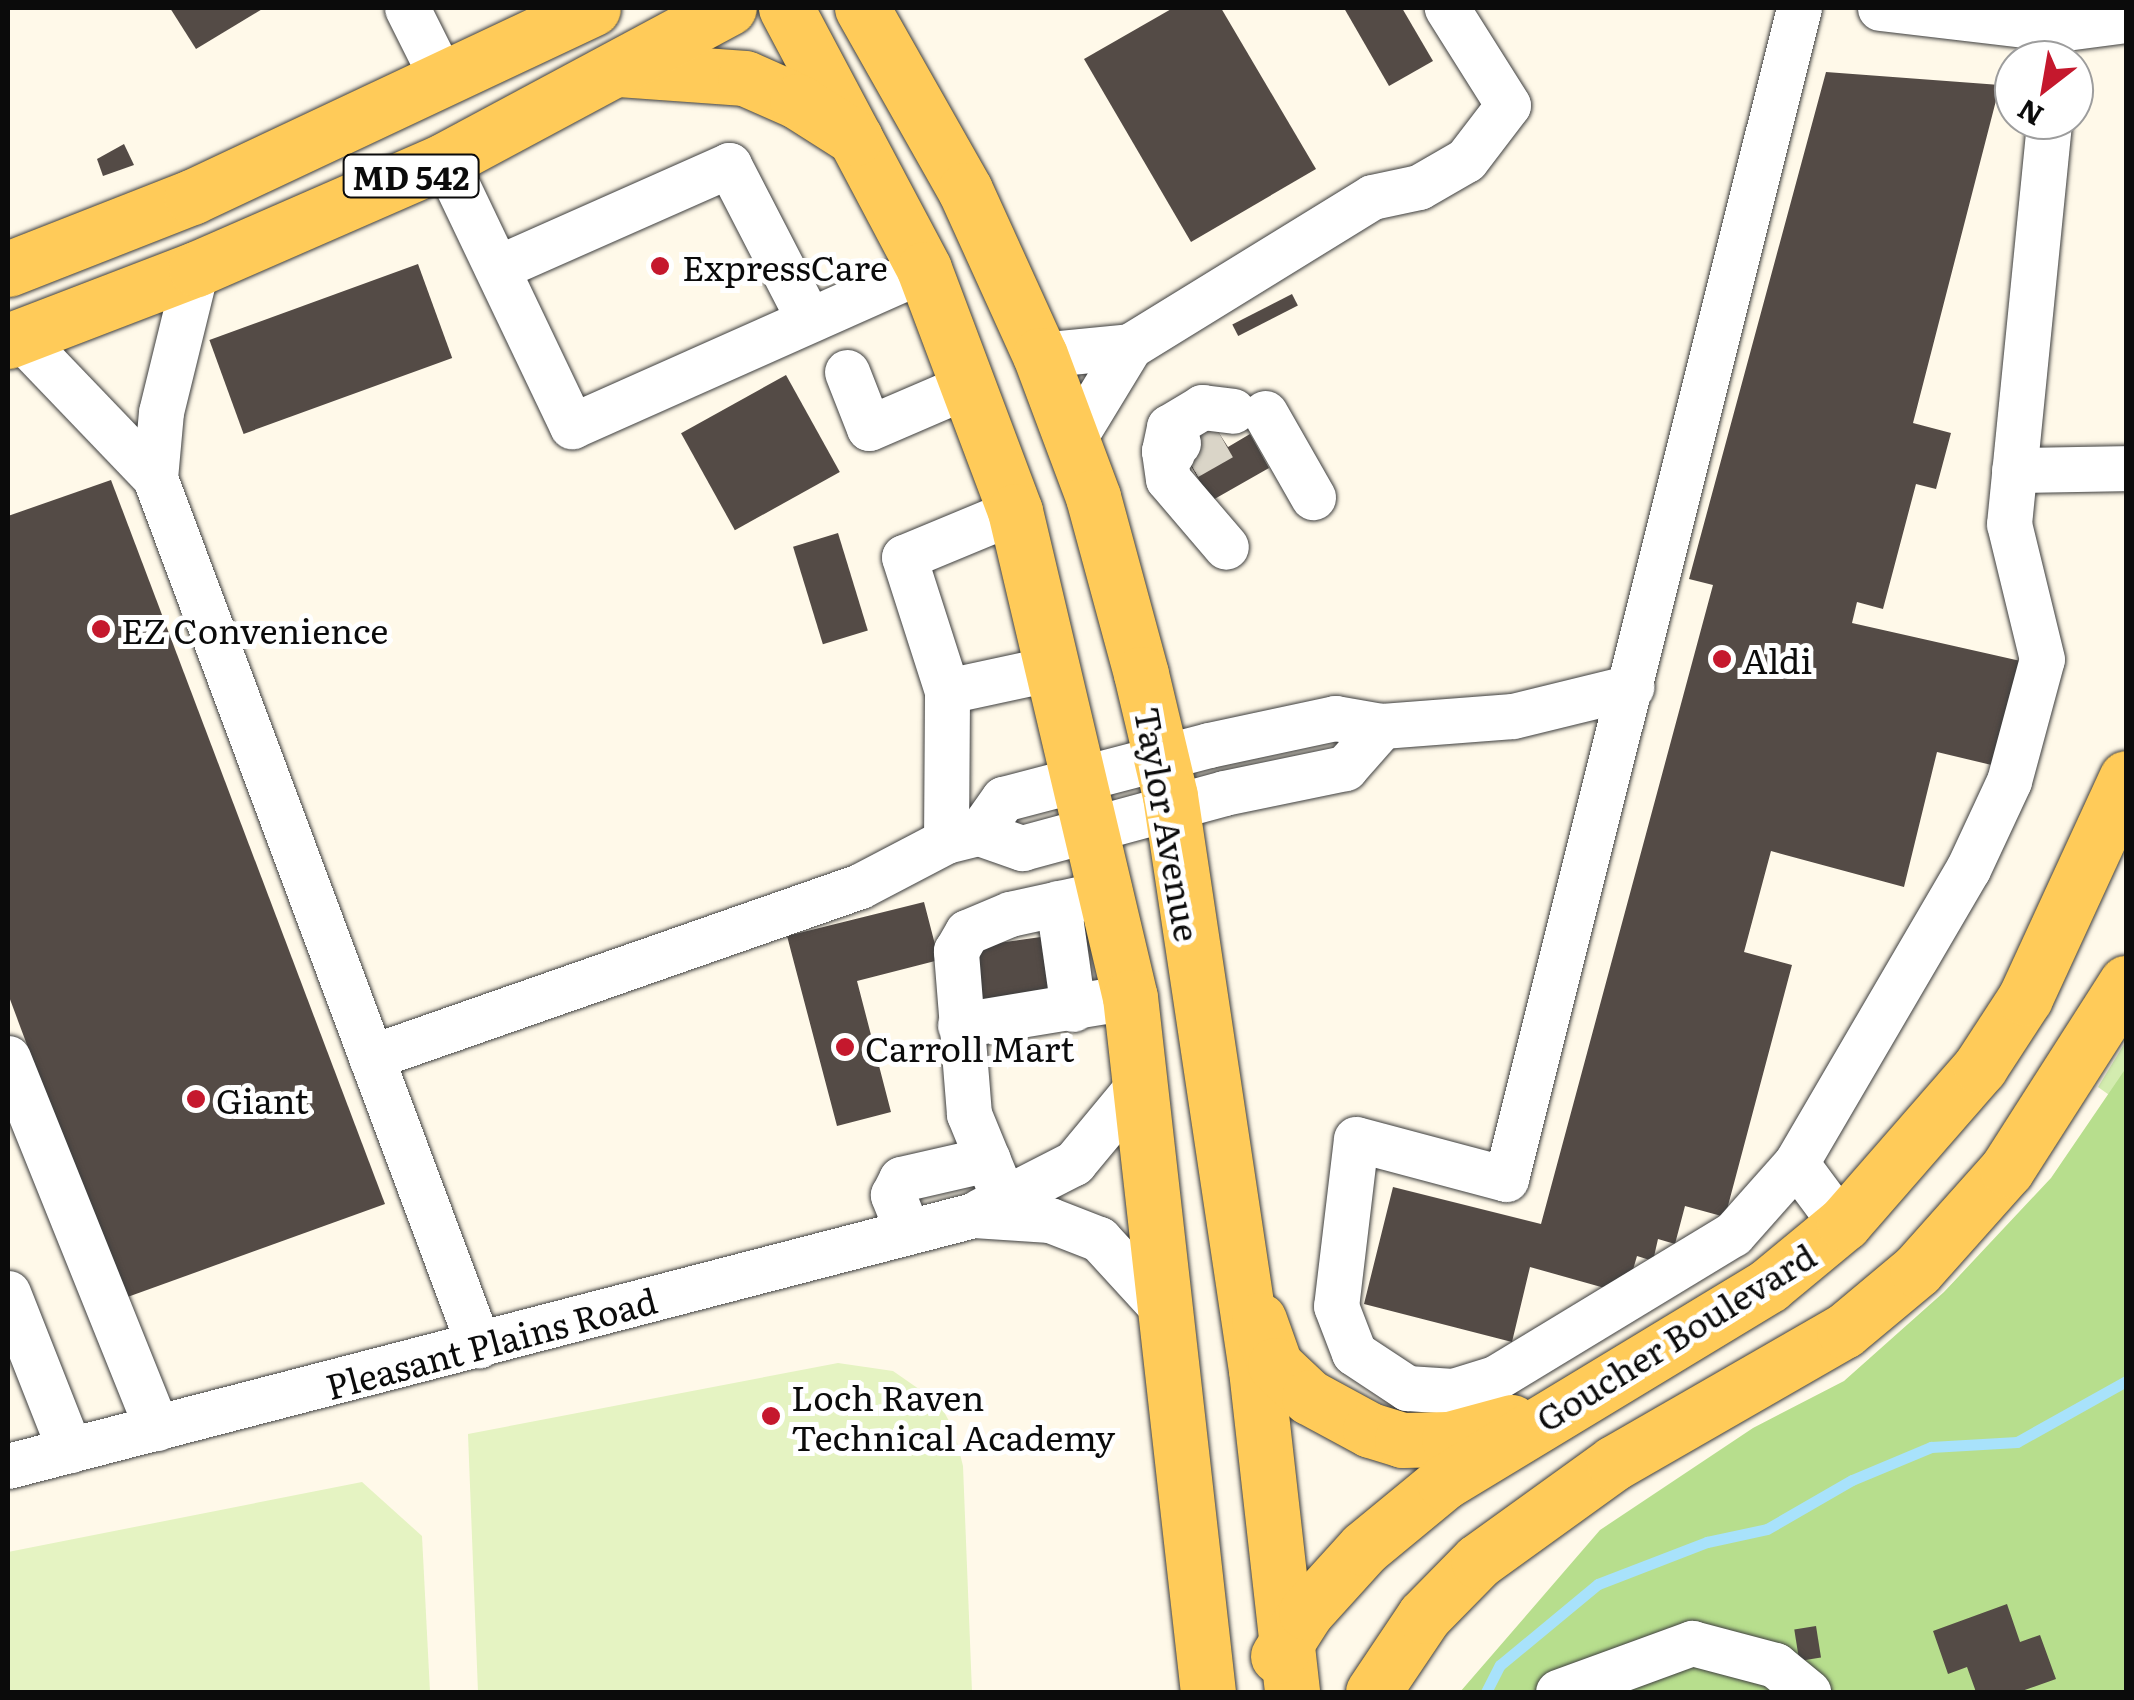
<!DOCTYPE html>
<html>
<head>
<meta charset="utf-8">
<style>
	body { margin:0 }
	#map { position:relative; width:2134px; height:1700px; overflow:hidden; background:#fff9e9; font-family:Literata,serif }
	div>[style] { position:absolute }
	.green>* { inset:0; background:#d3ecaf }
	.forest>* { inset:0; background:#b7de8d }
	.pitch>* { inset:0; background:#e5f3c2 }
	.stream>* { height:11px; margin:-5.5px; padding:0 5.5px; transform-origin:5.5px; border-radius:5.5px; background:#a8e2fb }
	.building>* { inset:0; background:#544b46; transform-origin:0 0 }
	.minor-tunnel>* { height:45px; margin-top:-22.5px; transform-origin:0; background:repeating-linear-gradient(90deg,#dad5c8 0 45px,transparent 0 67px) }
	.roads { filter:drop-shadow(0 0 2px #3e3e3e) drop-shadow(0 0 2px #3e3e3e) }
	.minor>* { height:45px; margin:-22.5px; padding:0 22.5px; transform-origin:22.5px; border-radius:22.5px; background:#fff }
	.major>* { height:55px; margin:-27.5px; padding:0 27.5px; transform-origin:27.5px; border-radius:27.5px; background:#ffcb59 }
	.dots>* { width:28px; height:28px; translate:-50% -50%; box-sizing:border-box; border:5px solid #fff; border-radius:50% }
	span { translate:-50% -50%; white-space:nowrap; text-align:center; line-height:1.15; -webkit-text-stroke:10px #fff; paint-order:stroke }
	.shield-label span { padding:2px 8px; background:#fff; border:2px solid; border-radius:8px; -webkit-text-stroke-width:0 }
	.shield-label { font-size:32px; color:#0b0b0b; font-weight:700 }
	.poi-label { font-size:35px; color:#0b0b0b }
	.left { translate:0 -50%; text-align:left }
	.street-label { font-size:35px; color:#0b0b0b }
	.frame { position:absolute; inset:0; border:10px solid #0b0b0b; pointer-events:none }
	.north { position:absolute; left:1994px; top:40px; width:100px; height:100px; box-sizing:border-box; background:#fff; border:2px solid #9d9d9d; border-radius:50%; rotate:211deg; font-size:28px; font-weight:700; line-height:40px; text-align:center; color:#0b0b0b }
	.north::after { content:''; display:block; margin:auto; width:35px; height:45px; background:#c5182d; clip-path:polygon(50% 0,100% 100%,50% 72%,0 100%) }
</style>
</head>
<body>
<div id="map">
	<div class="green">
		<i style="clip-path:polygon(2126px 1041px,2126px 1107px,2098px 1087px)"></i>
	</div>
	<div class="forest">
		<i style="clip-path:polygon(2126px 1068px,2126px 1692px,1460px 1692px,1600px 1530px,1753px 1428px,1844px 1381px,1944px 1292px,2051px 1178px)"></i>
	</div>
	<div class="pitch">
		<i style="clip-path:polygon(838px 1363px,893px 1371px,939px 1403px,954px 1430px,963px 1466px,972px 1692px,478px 1692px,468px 1434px)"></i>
		<i style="clip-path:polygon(362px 1482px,422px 1536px,430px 1692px,8px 1692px,8px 1552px)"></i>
	</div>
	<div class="stream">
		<i style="left:1486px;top:1692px;width:30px;rotate:-63deg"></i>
		<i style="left:1500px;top:1665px;width:127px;rotate:-39.6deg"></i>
		<i style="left:1598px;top:1584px;width:117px;rotate:-21.1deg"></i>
		<i style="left:1707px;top:1542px;width:61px;rotate:-12.2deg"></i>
		<i style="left:1767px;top:1529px;width:98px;rotate:-30deg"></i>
		<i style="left:1852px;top:1480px;width:86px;rotate:-22.7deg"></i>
		<i style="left:1931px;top:1447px;width:86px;rotate:-3.3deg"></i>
		<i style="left:2017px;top:1442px;width:125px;rotate:-29.2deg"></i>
	</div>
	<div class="building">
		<i style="clip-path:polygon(170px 8px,264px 8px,196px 49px)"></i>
		<i style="clip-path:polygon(1173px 8px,1221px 8px,1316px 169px,1191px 242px,1084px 59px)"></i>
		<i style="clip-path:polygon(1344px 8px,1402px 8px,1433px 61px,1389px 86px)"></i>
		<i style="clip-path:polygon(1826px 72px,2000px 85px,1913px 423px,1951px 433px,1936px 489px,1916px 484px,1883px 609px,1857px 602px,1852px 623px,2025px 662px,2000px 767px,1937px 752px,1904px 887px,1771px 851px,1744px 952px,1792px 965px,1725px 1217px,1685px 1206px,1675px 1244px,1658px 1239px,1653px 1261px,1637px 1256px,1626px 1294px,1530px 1267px,1512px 1342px,1364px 1304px,1393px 1187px,1541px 1224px,1713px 585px,1689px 579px)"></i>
		<i style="clip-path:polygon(124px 144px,134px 165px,103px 176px,97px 159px)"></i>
		<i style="left:418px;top:264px;width:100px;height:222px;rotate:70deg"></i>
		<i style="left:1292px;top:294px;width:13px;height:67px;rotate:63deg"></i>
		<i style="left:786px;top:375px;width:111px;height:120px;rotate:61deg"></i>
		<i style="clip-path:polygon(1206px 413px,1228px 447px,1250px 434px,1269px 468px,1211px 501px,1172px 433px)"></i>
		<i style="clip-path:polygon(111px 480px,385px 1204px,122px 1299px,8px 994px,8px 516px)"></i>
		<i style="left:838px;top:533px;width:102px;height:47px;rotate:73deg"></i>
		<i style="clip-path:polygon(924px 902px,939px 960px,857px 981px,891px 1112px,837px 1126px,787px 936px)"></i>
		<i style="left:1055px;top:935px;width:57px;height:92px;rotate:82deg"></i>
		<i style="clip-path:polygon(2007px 1604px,2020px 1642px,2040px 1635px,2056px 1679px,2019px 1692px,1976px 1692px,1967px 1667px,1948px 1674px,1933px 1631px)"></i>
		<i style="left:1816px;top:1626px;width:32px;height:22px;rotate:81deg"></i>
	</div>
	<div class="minor-tunnel">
		<i style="left:1187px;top:457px;width:40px;rotate:-29.7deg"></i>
	</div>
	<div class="roads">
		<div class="minor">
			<i style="left:407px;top:8px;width:76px;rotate:63.4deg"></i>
			<i style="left:1799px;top:8px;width:1207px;rotate:104.05deg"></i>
			<i style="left:1506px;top:1179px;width:155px;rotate:-165.1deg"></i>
			<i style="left:1356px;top:1139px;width:168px;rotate:96.8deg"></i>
			<i style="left:1336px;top:1306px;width:50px;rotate:69deg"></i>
			<i style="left:1354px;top:1353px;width:64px;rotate:33.4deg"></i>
			<i style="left:1407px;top:1388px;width:46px;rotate:3.7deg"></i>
			<i style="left:1453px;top:1391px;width:44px;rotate:-17.2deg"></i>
			<i style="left:1495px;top:1378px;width:278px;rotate:-31.2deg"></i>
			<i style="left:1733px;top:1234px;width:95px;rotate:-48.4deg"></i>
			<i style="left:1796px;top:1163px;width:341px;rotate:-59.7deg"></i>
			<i style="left:1968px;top:869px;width:97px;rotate:-65deg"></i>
			<i style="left:2009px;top:781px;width:126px;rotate:-74.9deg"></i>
			<i style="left:2042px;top:659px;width:139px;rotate:-103.7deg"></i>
			<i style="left:2009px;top:524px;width:406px;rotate:-84.3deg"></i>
			<i style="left:1880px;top:8px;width:179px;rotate:6.7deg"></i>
			<i style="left:2058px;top:29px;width:69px;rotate:-7.5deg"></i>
			<i style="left:445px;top:160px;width:295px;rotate:64.5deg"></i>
			<i style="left:572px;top:426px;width:385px;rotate:-24deg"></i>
			<i style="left:497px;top:268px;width:254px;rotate:-23.9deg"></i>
			<i style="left:729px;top:165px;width:172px;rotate:62.7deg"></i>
			<i style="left:20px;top:337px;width:195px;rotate:46.2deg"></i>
			<i style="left:155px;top:478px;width:926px;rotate:69.53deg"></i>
			<i style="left:1040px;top:355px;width:90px;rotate:-5.7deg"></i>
			<i style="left:847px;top:372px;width:60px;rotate:68.6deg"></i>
			<i style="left:869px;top:428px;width:111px;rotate:-23.3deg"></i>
			<i style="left:1265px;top:413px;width:97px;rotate:60.3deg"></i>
			<i style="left:1074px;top:438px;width:108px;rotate:-58.7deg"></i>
			<i style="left:1130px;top:346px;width:284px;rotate:-31.6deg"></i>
			<i style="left:1372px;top:197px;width:48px;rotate:-12deg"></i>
			<i style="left:1419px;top:187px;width:54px;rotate:-29.9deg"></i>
			<i style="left:1466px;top:160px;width:69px;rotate:-52.6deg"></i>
			<i style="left:1508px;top:105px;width:115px;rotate:-122.2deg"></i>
			<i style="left:1178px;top:443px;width:16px;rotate:150deg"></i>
			<i style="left:1164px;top:451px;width:28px;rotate:82deg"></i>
			<i style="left:1168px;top:479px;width:89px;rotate:49.5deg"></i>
			<i style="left:1172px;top:453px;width:8px;rotate:-166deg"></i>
			<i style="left:1164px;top:451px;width:25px;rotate:-78deg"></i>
			<i style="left:1169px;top:427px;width:39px;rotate:-31deg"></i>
			<i style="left:1202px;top:407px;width:31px;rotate:7deg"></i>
			<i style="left:2014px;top:470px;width:112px;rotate:-1deg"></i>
			<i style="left:155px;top:478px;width:66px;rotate:-84.8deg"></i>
			<i style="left:161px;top:412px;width:147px;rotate:-76.2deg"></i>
			<i style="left:1015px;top:511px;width:120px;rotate:157.5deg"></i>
			<i style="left:904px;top:557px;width:141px;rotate:72.2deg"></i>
			<i style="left:947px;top:691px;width:108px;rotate:-12.2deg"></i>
			<i style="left:979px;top:833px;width:42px;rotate:-54.8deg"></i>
			<i style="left:1003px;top:799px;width:213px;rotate:-14.7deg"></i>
			<i style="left:1209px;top:745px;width:129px;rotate:-12.1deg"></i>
			<i style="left:1335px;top:718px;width:48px;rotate:9.7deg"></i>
			<i style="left:1382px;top:726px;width:131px;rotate:-4.4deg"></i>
			<i style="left:1513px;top:716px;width:122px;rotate:-13.8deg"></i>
			<i style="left:946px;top:841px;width:150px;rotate:-89.6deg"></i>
			<i style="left:1058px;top:903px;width:107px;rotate:81.9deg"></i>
			<i style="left:960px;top:1025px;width:172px;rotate:-9.4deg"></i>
			<i style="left:371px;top:1057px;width:518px;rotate:-19.27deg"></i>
			<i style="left:860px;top:886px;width:97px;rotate:-27.6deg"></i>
			<i style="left:946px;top:841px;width:34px;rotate:-14deg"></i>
			<i style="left:979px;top:833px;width:46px;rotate:19.2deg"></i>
			<i style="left:1022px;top:848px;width:209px;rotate:-15.2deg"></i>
			<i style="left:1224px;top:793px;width:124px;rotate:-11.7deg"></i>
			<i style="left:1345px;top:768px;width:56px;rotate:-48.6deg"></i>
			<i style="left:8px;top:1058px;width:399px;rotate:68.1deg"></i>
			<i style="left:1796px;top:1163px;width:77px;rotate:53.4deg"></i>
			<i style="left:1003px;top:1197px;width:90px;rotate:-112.3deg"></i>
			<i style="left:969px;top:1114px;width:164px;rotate:-94.6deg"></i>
			<i style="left:956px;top:951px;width:22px;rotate:-60deg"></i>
			<i style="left:967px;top:932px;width:47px;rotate:-22.7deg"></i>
			<i style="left:1010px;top:914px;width:102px;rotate:-12.4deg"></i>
			<i style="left:980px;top:1211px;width:106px;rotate:-27.1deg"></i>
			<i style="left:1074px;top:1163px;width:107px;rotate:-50.3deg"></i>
			<i style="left:907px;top:1230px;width:38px;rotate:-112deg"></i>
			<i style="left:893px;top:1195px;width:18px;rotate:-63deg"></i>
			<i style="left:901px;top:1179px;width:89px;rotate:-12.9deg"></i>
			<i style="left:8px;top:1293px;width:169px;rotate:68.5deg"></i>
			<i style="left:8px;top:1466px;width:998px;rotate:-14.57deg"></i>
			<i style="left:974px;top:1215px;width:76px;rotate:3.8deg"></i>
			<i style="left:1050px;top:1220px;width:53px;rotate:21.2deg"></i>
			<i style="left:1099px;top:1239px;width:96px;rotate:47.5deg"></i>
			<i style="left:1558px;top:1692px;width:143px;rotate:-20.1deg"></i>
			<i style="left:1692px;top:1643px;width:86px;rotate:14.8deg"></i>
			<i style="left:1775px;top:1665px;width:43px;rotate:39.3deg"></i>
		</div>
		<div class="major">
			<i style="left:786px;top:8px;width:295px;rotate:62.1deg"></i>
			<i style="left:924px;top:269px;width:259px;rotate:69.4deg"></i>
			<i style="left:1015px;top:511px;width:499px;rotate:76.7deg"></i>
			<i style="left:1130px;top:997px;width:699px;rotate:83.6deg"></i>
			<i style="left:862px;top:8px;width:209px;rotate:60.5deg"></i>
			<i style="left:965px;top:190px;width:181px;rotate:65.6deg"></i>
			<i style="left:1040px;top:355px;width:152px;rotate:69.5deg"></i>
			<i style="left:1093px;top:497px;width:183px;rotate:74.8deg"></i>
			<i style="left:1141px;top:674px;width:125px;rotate:76.6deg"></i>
			<i style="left:1170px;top:796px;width:580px;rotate:81.48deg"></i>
			<i style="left:1256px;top:1370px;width:324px;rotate:83.6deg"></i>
			<i style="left:619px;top:69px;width:126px;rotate:4.1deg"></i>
			<i style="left:745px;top:78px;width:57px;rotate:23.9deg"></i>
			<i style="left:797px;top:101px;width:69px;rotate:32.5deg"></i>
			<i style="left:8px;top:269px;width:198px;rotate:-21.4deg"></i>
			<i style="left:192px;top:197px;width:443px;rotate:-25.2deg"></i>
			<i style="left:8px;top:341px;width:201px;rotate:-21deg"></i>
			<i style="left:196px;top:269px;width:272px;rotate:-23.6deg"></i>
			<i style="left:445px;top:160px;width:322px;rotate:-28.2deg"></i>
			<i style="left:1259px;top:1320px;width:48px;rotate:70.4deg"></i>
			<i style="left:1275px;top:1365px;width:47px;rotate:43.3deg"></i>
			<i style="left:1309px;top:1397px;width:69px;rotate:28.4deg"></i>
			<i style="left:1370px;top:1430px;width:34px;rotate:17deg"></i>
			<i style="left:1402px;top:1440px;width:47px;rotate:-1.2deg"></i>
			<i style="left:1449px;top:1439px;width:65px;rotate:-15.1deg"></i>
			<i style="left:1278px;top:1656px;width:52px;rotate:-57.5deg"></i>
			<i style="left:1306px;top:1612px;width:86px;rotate:-47.8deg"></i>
			<i style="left:1364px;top:1548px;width:104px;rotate:-39.5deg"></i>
			<i style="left:1444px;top:1482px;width:380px;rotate:-31.2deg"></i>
			<i style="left:1769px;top:1285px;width:97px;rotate:-39.6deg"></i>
			<i style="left:1844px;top:1223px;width:207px;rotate:-48.9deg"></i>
			<i style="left:1980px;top:1067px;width:82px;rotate:-56.9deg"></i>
			<i style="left:2025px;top:998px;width:242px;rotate:-65.3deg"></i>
			<i style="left:1373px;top:1692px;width:92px;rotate:-56.1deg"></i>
			<i style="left:1424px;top:1616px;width:77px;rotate:-45.5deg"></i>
			<i style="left:1478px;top:1561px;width:168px;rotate:-35.8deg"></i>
			<i style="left:1614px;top:1463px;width:265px;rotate:-29.9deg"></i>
			<i style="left:1844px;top:1331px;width:95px;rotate:-39.9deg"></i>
			<i style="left:1917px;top:1270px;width:135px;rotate:-48.3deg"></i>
			<i style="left:2007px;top:1169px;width:221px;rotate:-57.4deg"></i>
		</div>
	</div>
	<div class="dots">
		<i style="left:660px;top:266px;background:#c5182d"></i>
		<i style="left:101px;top:629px;background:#c5182d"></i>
		<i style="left:1722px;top:659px;background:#c5182d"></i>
		<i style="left:845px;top:1047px;background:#c5182d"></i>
		<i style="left:196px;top:1099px;background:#c5182d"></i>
		<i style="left:771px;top:1416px;background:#c5182d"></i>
	</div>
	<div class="shield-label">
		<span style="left:411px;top:176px">MD 542</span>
	</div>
	<div class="poi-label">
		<span class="left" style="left:682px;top:266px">ExpressCare</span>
		<span class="left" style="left:121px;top:629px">EZ Convenience</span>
		<span class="left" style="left:1742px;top:659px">Aldi</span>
		<span class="left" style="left:865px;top:1047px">Carroll Mart</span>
		<span class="left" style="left:216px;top:1099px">Giant</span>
		<span class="left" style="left:791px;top:1416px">Loch Raven<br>Technical Academy</span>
	</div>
	<div class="street-label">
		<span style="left:1169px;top:824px;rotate:80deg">Taylor Avenue</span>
		<span style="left:1675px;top:1336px;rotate:-32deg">Goucher Boulevard</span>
		<span style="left:491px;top:1342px;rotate:-15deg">Pleasant Plains Road</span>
	</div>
	<div class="frame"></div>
	<div class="north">N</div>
</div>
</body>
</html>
